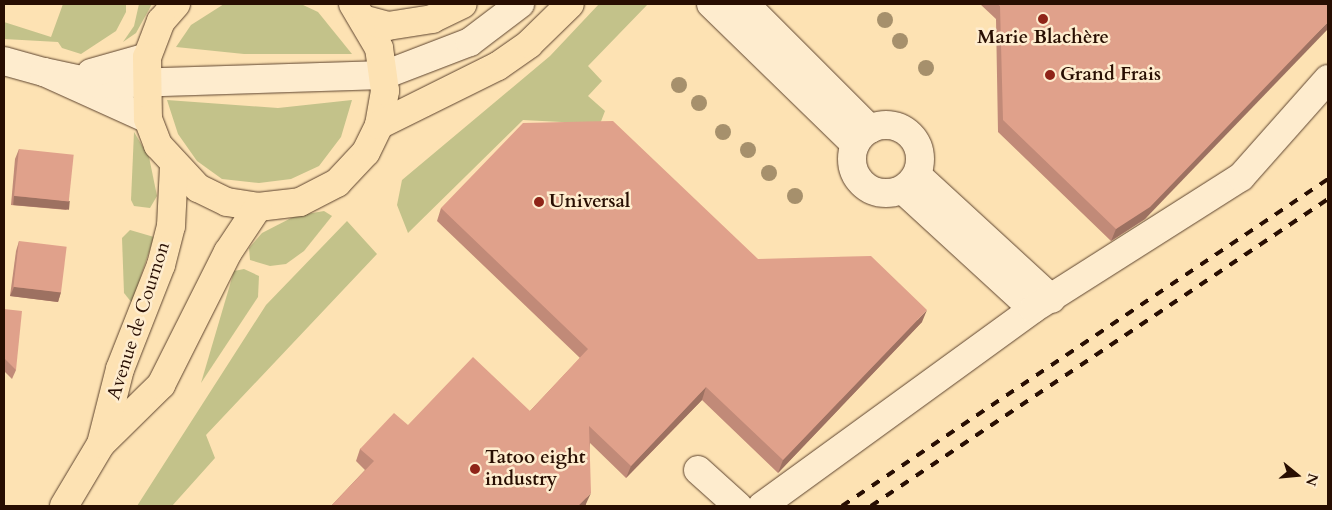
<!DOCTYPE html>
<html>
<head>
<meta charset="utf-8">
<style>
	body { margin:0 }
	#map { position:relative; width:1332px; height:510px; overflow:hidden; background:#fde2b3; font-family:Cardo,serif }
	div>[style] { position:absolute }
	.green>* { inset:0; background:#c3c28a }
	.roads { filter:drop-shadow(0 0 1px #5d432e) drop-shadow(0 0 1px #5d432e) }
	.minor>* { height:28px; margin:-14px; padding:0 14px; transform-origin:14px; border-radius:14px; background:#feecce }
	.minor>.ring { margin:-14px; padding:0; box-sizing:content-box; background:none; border:28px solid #feecce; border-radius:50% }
	.major>* { height:28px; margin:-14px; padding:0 14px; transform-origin:14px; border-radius:14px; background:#fde2b3 }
	.rail>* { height:4px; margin-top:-2px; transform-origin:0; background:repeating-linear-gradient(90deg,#280e02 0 9px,transparent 0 18px) }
	.trees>* { width:16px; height:16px; margin:-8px; border-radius:50%; background:#a6906c }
	.wall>* { inset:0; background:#c18a78 }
	.shaded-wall>* { inset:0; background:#9d7161; transform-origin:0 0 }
	.building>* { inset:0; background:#e0a18b; transform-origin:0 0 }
	.dots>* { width:14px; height:14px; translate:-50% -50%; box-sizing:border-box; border:2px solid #feecce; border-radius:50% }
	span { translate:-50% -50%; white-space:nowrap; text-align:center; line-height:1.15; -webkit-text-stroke:5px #feecce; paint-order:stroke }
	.poi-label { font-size:19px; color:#280e02; font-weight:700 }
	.left { translate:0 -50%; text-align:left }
	.street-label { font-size:19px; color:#280e02 }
	.frame { position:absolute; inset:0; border:5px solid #280e02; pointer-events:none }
	.north { position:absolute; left:1272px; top:450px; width:50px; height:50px; -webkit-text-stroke:4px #feecce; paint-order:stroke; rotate:107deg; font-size:14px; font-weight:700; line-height:20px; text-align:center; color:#280e02 }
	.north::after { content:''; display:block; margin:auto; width:18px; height:22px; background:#280e02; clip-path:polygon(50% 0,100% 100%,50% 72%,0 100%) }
</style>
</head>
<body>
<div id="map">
	<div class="green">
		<i style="clip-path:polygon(63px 4px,126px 4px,126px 12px,116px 31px,81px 54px,62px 48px,58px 42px,4px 39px,4px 22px,51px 37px)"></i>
		<i style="clip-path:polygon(139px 4px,152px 4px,136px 33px,123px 42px,134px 26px)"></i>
		<i style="clip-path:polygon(224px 4px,301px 4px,318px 12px,352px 54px,244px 54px,176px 47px,191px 25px)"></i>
		<i style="clip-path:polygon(599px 4px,648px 4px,588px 66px,602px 81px,588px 96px,605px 111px,600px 124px,523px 120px,408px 233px,397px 205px,402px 180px,550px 56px)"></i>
		<i style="clip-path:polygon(167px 100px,278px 108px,352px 100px,341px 137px,319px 166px,291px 179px,259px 183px,222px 179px,197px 161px,178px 134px)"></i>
		<i style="clip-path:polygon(134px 132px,149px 157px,157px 196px,150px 208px,134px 206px,131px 200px)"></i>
		<i style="clip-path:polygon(324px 211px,332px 216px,304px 251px,286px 264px,270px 266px,250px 260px,249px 248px,262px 233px,295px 216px)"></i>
		<i style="clip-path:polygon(347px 221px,377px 254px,206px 435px,215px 458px,172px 506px,137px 506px,266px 305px)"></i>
		<i style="clip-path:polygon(130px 230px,154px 237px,132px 303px,124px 293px,122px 238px)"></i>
		<i style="clip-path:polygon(244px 269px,259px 276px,258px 297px,201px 383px,234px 271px)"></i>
	</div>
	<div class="roads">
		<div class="minor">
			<i style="left:711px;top:4px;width:201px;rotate:44.2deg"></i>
			<i style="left:745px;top:4px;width:177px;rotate:45deg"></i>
			<i style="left:4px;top:61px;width:41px;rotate:15.4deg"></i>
			<i style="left:44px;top:72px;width:114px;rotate:24.3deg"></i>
			<i style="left:44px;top:72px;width:57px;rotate:12.1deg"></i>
			<i style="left:100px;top:84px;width:284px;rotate:-1.8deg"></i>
			<i style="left:384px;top:75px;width:92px;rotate:-21deg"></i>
			<i style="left:470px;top:42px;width:63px;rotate:-37.2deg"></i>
			<i style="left:91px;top:73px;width:58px;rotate:-15.9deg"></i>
			<i class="ring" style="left:852px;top:125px;width:40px;height:40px"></i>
			<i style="left:917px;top:175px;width:183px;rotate:42.6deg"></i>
			<i style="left:903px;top:190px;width:176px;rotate:42.5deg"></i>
			<i style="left:698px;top:470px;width:54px;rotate:42deg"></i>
			<i style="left:762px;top:506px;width:335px;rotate:-36deg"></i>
			<i style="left:1033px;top:309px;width:246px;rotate:-32.4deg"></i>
			<i style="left:1241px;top:177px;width:131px;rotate:-48.4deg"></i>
		</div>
		<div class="major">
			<i style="left:176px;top:4px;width:23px;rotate:131deg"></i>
			<i style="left:161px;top:21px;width:39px;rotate:111deg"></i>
			<i style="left:147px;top:57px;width:62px;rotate:89.1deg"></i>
			<i style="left:148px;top:119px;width:28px;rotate:69deg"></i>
			<i style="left:158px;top:145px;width:59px;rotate:47.1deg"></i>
			<i style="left:198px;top:188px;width:32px;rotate:26deg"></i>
			<i style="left:227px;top:202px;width:31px;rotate:9deg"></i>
			<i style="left:258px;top:207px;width:42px;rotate:-6.8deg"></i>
			<i style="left:300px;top:202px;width:42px;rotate:-27.2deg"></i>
			<i style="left:337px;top:183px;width:42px;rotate:-46.9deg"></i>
			<i style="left:366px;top:152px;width:30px;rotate:-64deg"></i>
			<i style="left:379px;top:125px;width:35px;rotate:-80deg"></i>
			<i style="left:385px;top:91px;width:43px;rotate:-97.9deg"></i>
			<i style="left:379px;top:48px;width:51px;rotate:-120.6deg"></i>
			<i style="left:366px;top:20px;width:23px;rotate:15deg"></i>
			<i style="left:388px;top:26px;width:45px;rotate:-9deg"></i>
			<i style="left:432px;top:19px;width:34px;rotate:-26deg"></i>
			<i style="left:379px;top:125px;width:133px;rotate:-26.4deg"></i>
			<i style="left:498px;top:66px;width:38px;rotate:-35deg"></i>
			<i style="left:529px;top:44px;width:57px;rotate:-44.3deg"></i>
			<i style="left:102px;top:443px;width:83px;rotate:-44.5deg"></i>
			<i style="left:161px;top:385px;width:149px;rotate:-63.3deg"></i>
			<i style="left:228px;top:252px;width:54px;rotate:-56.3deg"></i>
			<i style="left:64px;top:506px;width:72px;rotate:-59.2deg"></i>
			<i style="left:101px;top:444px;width:77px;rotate:-75.8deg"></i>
			<i style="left:120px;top:369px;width:112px;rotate:-68.5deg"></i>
			<i style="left:161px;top:265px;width:40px;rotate:-75.6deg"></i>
			<i style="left:171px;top:226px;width:59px;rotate:-87.1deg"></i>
		</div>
	</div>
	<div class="rail">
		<i style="left:842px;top:506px;width:586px;rotate:-33.93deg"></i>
		<i style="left:871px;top:506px;width:551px;rotate:-33.89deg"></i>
	</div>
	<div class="trees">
		<i style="left:885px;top:20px"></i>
		<i style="left:900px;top:41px"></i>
		<i style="left:926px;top:68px"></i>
		<i style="left:679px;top:85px"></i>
		<i style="left:699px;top:103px"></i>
		<i style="left:723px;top:132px"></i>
		<i style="left:748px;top:150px"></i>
		<i style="left:769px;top:173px"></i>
		<i style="left:795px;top:196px"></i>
	</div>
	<div class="wall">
		<i style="clip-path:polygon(980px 4px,1328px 4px,1145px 219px,1111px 241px,998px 132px,996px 19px)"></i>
		<i style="clip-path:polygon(19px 149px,67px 210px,11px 205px,15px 159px)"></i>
		<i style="clip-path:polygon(441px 208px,758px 259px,922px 322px,778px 473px,702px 400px,626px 478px,590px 443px,586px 505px,585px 506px,331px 506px,365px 470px,356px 461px,360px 449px,408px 425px,530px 411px,580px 358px,437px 221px)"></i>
		<i style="clip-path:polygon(19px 241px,61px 292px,58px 302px,10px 296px,16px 251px)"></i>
		<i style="clip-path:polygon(4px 309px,16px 370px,12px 379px,4px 371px)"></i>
	</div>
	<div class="shaded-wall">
		<i style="clip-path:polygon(1328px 22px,1328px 29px,1145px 219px,1111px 241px,1116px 229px)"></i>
		<i style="left:14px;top:196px;width:56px;height:9px;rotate:5deg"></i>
		<i style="clip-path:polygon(14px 287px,61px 292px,58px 302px,10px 296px)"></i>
		<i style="clip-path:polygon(927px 310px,922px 322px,778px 473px,783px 460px)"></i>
		<i style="clip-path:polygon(706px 387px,702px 400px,626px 478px,631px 466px)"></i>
		<i style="clip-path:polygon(591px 493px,585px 506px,578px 506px)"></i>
	</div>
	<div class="building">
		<i style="clip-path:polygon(997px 4px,1328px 4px,1328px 22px,1150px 207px,1116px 229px,1003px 120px,1000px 6px)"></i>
		<i style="clip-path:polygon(613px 121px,758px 259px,871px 256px,927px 310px,783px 460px,706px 387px,631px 466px,589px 426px,591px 493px,578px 506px,331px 506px,374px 461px,360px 449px,394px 413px,408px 425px,473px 357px,530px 411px,588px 349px,441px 208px,523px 123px)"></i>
		<i style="left:19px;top:149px;width:55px;height:47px;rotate:6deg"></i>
		<i style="left:19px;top:241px;width:48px;height:46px;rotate:7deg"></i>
		<i style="clip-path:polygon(4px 309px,22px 311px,16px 370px,4px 358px)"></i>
	</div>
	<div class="dots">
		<i style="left:1043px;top:19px;background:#8f2418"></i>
		<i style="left:1050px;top:75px;background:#8f2418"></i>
		<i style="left:539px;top:202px;background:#8f2418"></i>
		<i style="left:475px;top:469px;background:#8f2418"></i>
	</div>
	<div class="poi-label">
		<span style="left:1043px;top:38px">Marie Blachère</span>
		<span class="left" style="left:1060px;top:75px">Grand Frais</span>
		<span class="left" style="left:549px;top:202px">Universal</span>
		<span class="left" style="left:485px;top:469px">Tatoo eight<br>industry</span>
	</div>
	<div class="street-label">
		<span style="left:139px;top:321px;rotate:-72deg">Avenue de Cournon</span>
	</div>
	<div class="frame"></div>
	<div class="north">N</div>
</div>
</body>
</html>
